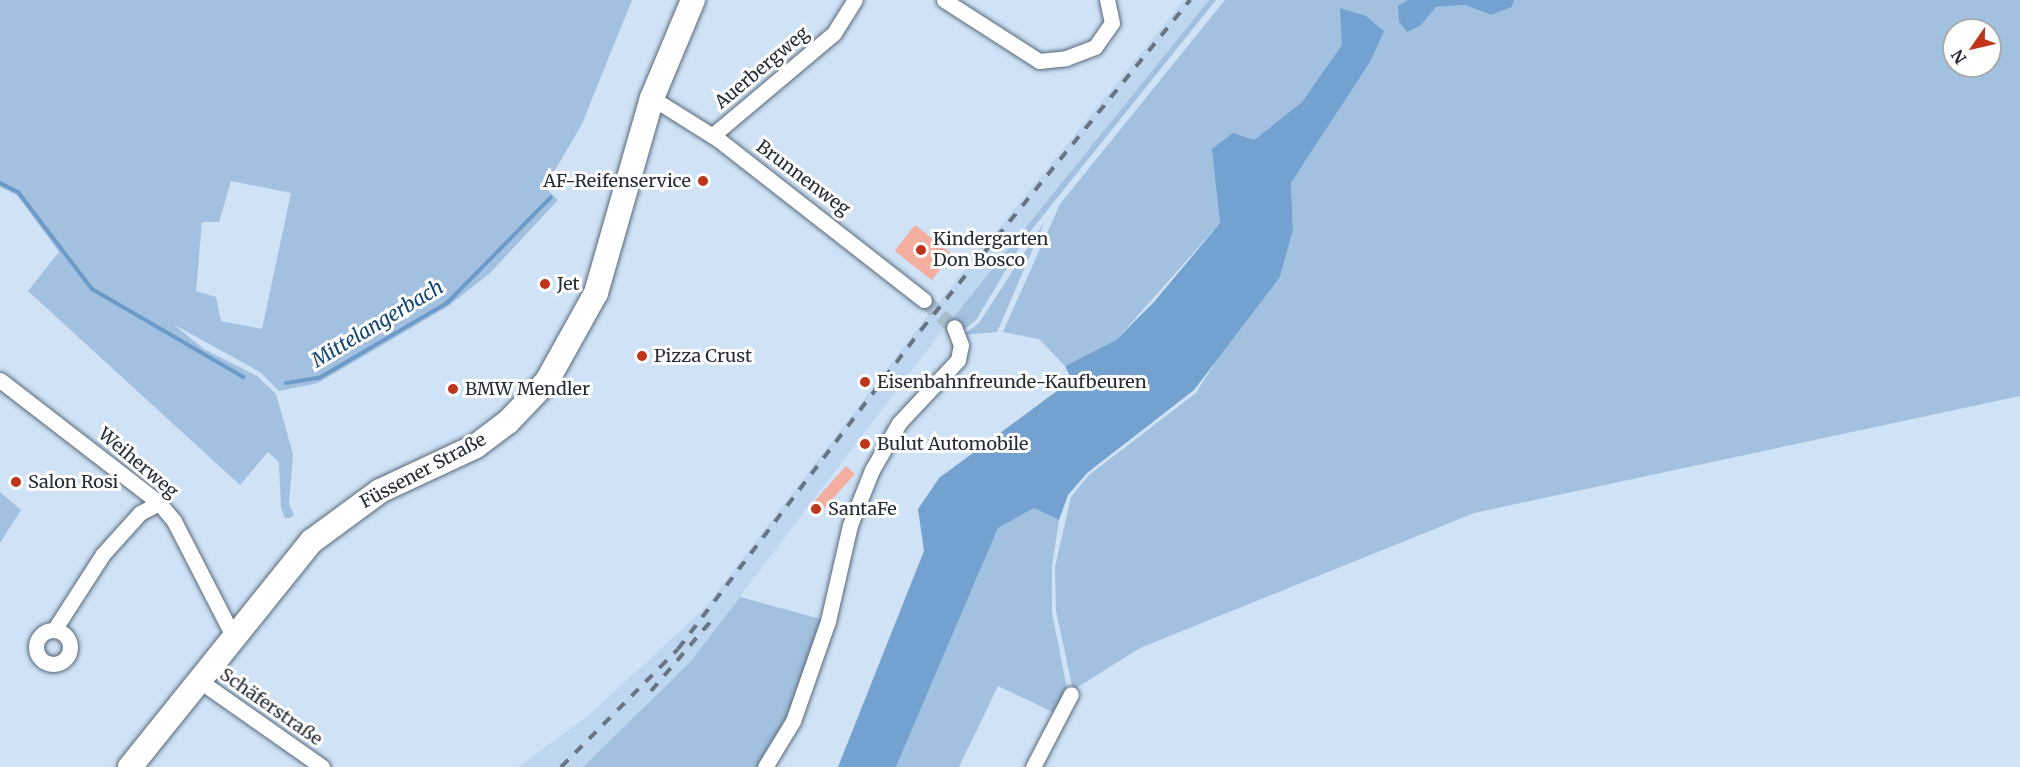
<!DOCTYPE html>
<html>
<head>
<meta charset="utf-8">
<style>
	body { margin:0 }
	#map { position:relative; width:2020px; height:767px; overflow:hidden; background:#cfe2f6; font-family:Merriweather,serif }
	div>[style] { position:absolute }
	.built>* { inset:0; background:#bed6f0 }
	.green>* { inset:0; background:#a2c0df }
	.forest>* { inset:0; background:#73a2d0 }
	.stream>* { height:4px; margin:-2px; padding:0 2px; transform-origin:2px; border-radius:2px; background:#6d9bc9 }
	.building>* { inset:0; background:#f4ae9f; transform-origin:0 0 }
	.street-tunnel>* { height:15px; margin-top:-7.5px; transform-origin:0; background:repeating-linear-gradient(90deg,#adbecf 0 15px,transparent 0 23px) }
	.roads { filter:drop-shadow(0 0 2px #576879) drop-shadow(0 0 2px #576879) }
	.street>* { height:15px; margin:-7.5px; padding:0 7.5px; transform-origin:7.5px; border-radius:7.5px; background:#fff }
	.street>.ring { margin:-7.5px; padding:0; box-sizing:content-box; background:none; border:15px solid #fff; border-radius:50% }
	.primary>* { height:24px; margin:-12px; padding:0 12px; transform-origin:12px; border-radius:12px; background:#fff }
	.rail>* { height:4px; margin-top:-2px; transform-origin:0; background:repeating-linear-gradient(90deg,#687481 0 10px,transparent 0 20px) }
	.dots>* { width:16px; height:16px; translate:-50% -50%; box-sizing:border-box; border:3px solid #fff; border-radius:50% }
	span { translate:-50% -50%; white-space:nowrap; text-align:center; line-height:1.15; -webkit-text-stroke:6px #fff; paint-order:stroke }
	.street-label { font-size:18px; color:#252c34 }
	.poi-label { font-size:18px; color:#252c34 }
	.right { translate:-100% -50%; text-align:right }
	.left { translate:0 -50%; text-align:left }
	.water-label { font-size:20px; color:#134672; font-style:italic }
	.north { position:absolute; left:1942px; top:18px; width:60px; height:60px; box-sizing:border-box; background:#fff; border:2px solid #a8abae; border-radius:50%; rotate:236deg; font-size:16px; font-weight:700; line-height:24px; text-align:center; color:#252c34 }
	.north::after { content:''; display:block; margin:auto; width:21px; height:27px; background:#bf341a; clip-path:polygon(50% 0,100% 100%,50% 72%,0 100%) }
</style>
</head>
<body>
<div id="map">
	<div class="built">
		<i style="clip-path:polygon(1184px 0,1209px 0,947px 324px,690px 662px,583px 767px,518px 767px,588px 716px,705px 608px,921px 324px)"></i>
	</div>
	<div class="green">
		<i style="clip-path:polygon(evenodd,0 0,632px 0,582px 124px,545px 187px,558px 200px,490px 273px,447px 307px,318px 383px,279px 391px,260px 372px,173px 324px,204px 349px,257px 376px,276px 394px,293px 454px,289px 504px,294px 515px,290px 518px,285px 518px,281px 508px,279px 462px,268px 452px,240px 485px,28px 291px,59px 252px,17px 195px,0 187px,0 0,231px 181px,291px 193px,262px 329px,221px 321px,216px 297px,196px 291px,202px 222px,219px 222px,231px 181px)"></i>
		<i style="clip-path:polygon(1209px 0,1216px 0,1025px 238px,976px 320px,961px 332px,951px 320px)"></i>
		<i style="clip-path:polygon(evenodd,1225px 0,1408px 0,1398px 7px,1421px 25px,1436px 7px,1465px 5px,1491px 15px,1512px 7px,1514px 0,2020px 0,2020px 396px,1474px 513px,1140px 648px,1073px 690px,1056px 611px,1055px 567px,1071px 497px,1089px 475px,1196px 393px,1234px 332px,1280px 277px,1293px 230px,1291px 183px,1370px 62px,1343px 45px,1302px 102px,1254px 140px,1213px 149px,1220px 223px,1116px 340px,1065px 366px,1039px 339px,1003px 332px,1060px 204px,1225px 0,1954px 30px,1990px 30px,1990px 66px,1954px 66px,1954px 30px)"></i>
		<i style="clip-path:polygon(1045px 221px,997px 332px,963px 335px,979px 323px)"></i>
		<i style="clip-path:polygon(0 492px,21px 510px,0 543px)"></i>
		<i style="clip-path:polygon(1034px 508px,1059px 520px,1052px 566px,1052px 612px,1068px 694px,1057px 714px,998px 686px,959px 767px,896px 767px,998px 528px)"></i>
		<i style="clip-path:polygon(740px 597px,824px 620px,791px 720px,762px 767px,583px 767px,690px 662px)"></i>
	</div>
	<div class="forest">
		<i style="clip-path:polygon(1408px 0,1514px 0,1512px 7px,1491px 15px,1465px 5px,1436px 7px,1421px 25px,1407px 32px,1399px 21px,1398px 6px)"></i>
		<i style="clip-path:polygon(1340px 8px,1366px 16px,1384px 31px,1370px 62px,1291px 183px,1293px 230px,1280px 277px,1194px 390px,1087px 473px,1068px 495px,1059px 520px,1034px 508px,998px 528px,896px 767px,838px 767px,924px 551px,918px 509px,939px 478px,1072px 380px,1065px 366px,1116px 340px,1154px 302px,1220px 223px,1212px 149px,1233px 133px,1254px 140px,1302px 102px,1342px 45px)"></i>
	</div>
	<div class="stream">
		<i style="left:0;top:183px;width:20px;rotate:27deg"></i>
		<i style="left:18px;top:192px;width:122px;rotate:52.7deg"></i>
		<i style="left:92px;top:289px;width:175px;rotate:30.2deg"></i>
		<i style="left:286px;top:383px;width:33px;rotate:-9deg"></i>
		<i style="left:319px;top:378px;width:148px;rotate:-30.4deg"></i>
		<i style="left:447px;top:303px;width:148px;rotate:-45.5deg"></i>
	</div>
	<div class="building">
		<i style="left:915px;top:225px;width:47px;height:33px;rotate:38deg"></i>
		<i style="left:846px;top:466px;width:12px;height:54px;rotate:42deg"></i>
	</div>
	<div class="street-tunnel">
		<i style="left:924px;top:300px;width:40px;rotate:42deg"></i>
	</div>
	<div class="roads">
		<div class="street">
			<i style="left:944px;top:0;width:113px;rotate:32.7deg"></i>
			<i style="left:1039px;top:61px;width:27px;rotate:-6deg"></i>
			<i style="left:1066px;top:58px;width:31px;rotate:-21deg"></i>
			<i style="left:1095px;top:47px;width:29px;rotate:-55deg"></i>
			<i style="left:1112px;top:23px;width:24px;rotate:-102deg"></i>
			<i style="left:652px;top:98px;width:79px;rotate:32.1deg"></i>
			<i style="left:719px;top:140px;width:260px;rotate:38deg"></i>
			<i style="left:713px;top:135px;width:158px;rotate:-40.1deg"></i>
			<i style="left:834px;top:33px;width:39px;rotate:-58deg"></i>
			<i style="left:0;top:380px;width:201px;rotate:37.7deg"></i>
			<i style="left:159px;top:503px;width:23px;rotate:50deg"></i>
			<i style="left:174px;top:521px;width:129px;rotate:62.8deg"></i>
			<i style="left:54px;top:630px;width:90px;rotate:-57.2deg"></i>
			<i style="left:103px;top:554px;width:55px;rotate:-47.9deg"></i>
			<i style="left:140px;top:513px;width:21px;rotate:-28deg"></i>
			<i class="ring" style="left:36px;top:630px;width:19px;height:19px"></i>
			<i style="left:197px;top:679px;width:153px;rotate:35.1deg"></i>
			<i style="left:765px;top:767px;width:54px;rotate:-58.7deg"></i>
			<i style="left:793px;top:721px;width:106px;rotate:-70.7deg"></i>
			<i style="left:828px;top:621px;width:98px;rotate:-77.1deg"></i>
			<i style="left:850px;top:525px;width:59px;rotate:-68.2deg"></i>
			<i style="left:872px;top:470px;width:54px;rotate:-60.1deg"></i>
			<i style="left:899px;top:423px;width:86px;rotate:-46.9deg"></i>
			<i style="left:958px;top:360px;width:15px;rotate:-79deg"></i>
			<i style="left:961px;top:345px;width:19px;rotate:-111deg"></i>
			<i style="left:1033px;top:767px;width:82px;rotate:-62.5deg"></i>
		</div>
		<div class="primary">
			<i style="left:130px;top:767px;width:290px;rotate:-51.2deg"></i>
			<i style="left:312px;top:541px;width:84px;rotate:-36.3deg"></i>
			<i style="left:380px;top:491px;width:106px;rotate:-25.1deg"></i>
			<i style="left:476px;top:446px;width:40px;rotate:-37deg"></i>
			<i style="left:508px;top:422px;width:57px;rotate:-46.4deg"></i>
			<i style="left:547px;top:381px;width:101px;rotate:-60.9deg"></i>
			<i style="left:596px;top:293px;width:203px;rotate:-74deg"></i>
			<i style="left:652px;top:98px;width:106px;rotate:-67.3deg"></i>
		</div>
	</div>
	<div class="rail">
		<i style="left:651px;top:691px;width:92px;rotate:-49.4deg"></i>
		<i style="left:561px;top:767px;width:166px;rotate:-45.2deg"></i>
		<i style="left:678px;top:649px;width:401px;rotate:-52.7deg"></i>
		<i style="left:921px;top:330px;width:426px;rotate:-50.8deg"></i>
	</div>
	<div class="dots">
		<i style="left:703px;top:181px;background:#bf341a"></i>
		<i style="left:921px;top:250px;background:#bf341a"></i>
		<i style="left:545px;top:284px;background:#bf341a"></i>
		<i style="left:642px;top:356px;background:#bf341a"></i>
		<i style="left:865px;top:382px;background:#bf341a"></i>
		<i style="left:453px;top:389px;background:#bf341a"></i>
		<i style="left:865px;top:444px;background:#bf341a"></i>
		<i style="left:16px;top:482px;background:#bf341a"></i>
		<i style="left:816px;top:509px;background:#bf341a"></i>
	</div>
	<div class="street-label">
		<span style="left:762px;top:68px;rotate:-40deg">Auerbergweg</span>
		<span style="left:803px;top:178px;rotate:37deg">Brunnenweg</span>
		<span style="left:138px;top:463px;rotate:40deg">Weiherweg</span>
		<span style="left:423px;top:471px;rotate:-28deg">Füssener Straße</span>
		<span style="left:271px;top:707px;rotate:35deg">Schäferstraße</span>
	</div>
	<div class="poi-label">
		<span class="right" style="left:691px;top:181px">AF-Reifenservice</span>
		<span class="left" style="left:933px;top:250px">Kindergarten<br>Don Bosco</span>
		<span class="left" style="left:557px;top:284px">Jet</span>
		<span class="left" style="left:654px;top:356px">Pizza Crust</span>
		<span class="left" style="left:877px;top:382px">Eisenbahnfreunde-Kaufbeuren</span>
		<span class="left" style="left:465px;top:389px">BMW Mendler</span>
		<span class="left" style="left:877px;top:444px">Bulut Automobile</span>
		<span class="left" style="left:28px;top:482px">Salon Rosi</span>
		<span class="left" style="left:828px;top:509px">SantaFe</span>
	</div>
	<div class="water-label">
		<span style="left:377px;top:323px;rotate:-31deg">Mittelangerbach</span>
	</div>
	<div class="north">N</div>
</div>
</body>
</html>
